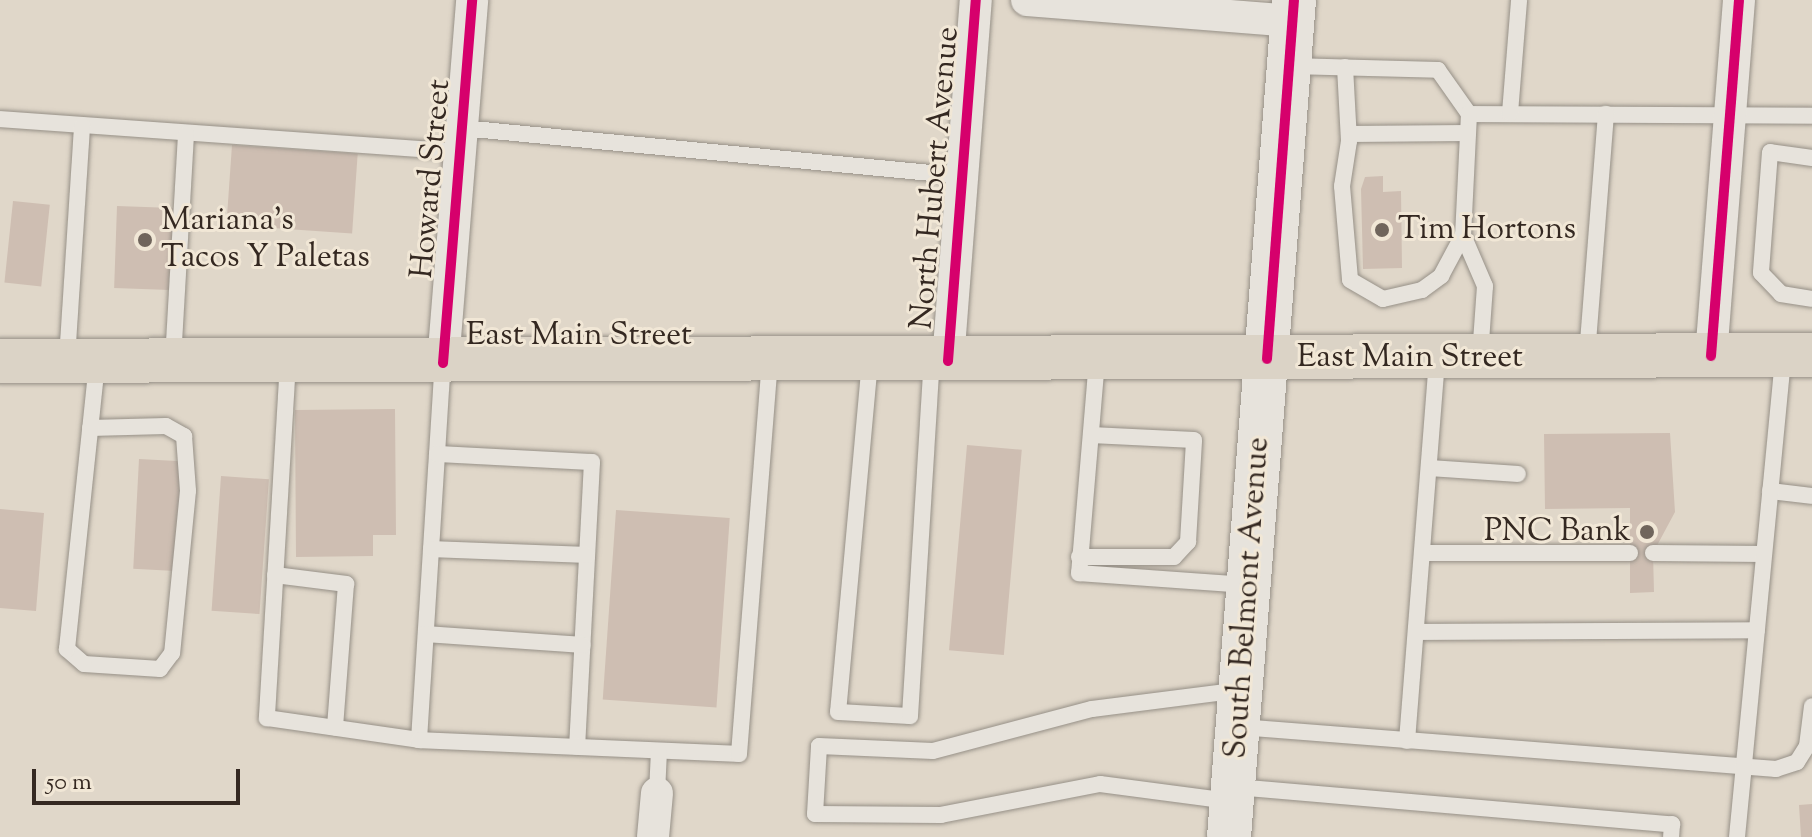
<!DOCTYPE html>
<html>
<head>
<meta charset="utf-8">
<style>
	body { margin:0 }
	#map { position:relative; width:1812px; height:837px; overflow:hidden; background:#e0d7c9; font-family:"Sorts Mill Goudy",serif }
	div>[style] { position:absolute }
	.building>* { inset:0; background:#cebeb2; transform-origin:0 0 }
	.roads { filter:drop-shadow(0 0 2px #969087) drop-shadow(0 0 2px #969087) }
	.lane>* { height:16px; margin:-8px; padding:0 8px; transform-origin:8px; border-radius:8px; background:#e7e3dc }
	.street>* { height:32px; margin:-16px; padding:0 16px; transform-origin:16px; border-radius:16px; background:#e7e3dc }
	.secondary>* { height:44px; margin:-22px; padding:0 22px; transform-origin:22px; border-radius:22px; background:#e7e3dc }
	.primary>* { height:44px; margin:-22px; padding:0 22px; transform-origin:22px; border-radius:22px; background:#dbd3c6 }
	.cycleway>* { height:10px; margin:-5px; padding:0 5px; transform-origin:5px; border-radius:5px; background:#d6006c }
	.dots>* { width:22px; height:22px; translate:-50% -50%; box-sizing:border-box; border:4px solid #f1e7d6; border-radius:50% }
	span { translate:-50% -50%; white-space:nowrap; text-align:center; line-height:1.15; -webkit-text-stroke:6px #f1e7d6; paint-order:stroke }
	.street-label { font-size:32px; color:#342821 }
	.poi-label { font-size:32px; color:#342821 }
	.left { translate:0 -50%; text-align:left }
	.right { translate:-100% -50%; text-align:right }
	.scale { position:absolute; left:32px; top:769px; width:208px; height:36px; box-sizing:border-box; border:4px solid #342821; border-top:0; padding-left:10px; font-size:24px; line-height:28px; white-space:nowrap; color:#342821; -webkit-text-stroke:6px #f1e7d6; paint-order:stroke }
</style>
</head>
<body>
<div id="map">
	<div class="building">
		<i style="left:232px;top:145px;width:126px;height:80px;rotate:4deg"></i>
		<i style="clip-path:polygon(1383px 176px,1383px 192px,1401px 191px,1402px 268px,1363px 269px,1361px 189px,1365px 177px)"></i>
		<i style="left:13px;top:201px;width:37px;height:82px;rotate:6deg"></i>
		<i style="left:117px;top:206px;width:56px;height:82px;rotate:2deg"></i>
		<i style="clip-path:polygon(395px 409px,396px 535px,373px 535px,373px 556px,296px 557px,295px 410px)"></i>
		<i style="clip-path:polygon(1670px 433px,1675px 512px,1653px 553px,1654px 592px,1630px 593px,1630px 508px,1545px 509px,1544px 434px)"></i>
		<i style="left:967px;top:445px;width:55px;height:206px;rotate:5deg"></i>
		<i style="left:139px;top:459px;width:42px;height:110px;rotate:3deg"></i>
		<i style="left:221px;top:476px;width:48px;height:135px;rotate:4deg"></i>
		<i style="clip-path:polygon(0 509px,44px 513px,36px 611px,0 608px)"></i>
		<i style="left:616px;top:510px;width:114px;height:190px;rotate:4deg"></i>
		<i style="clip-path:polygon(1812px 804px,1812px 837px,1801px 837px,1799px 805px)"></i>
	</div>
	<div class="roads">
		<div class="lane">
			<i style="left:1290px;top:66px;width:148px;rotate:1.5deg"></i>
			<i style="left:1438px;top:70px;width:54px;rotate:54.8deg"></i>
			<i style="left:1469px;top:114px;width:343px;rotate:0.3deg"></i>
			<i style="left:1345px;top:67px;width:74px;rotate:86.9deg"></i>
			<i style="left:1349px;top:141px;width:46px;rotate:98.8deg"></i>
			<i style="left:1342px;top:186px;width:94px;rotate:85.1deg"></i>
			<i style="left:1350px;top:280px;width:38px;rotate:30deg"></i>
			<i style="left:1383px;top:299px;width:40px;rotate:-13deg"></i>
			<i style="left:1422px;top:290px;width:24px;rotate:-36deg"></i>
			<i style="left:1441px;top:276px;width:47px;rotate:-61.8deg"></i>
			<i style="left:1510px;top:113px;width:113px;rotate:-85.4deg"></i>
			<i style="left:1469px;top:114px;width:121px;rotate:92.8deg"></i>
			<i style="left:1463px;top:235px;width:56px;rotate:66.7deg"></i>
			<i style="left:1485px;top:286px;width:70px;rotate:94.1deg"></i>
			<i style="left:0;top:119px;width:461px;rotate:4.1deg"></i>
			<i style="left:462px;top:128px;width:502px;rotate:5.48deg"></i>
			<i style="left:1349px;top:134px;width:119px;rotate:-0.5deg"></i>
			<i style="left:1812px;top:158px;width:42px;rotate:-171.9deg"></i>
			<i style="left:1770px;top:152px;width:121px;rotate:94.3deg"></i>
			<i style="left:1761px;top:273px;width:29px;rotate:46deg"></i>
			<i style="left:1781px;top:294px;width:31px;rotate:9deg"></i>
			<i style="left:1587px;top:355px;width:242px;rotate:-85.5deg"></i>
			<i style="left:67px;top:359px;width:234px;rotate:-86.3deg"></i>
			<i style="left:173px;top:360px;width:226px;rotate:-86.7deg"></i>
			<i style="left:1097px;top:360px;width:214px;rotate:94.8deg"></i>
			<i style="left:1079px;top:573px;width:167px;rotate:4.1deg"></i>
			<i style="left:870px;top:361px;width:352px;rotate:95.2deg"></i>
			<i style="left:838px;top:712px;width:72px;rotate:3.2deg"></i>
			<i style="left:910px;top:716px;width:356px;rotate:-86.5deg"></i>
			<i style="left:288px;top:362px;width:357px;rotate:93.4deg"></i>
			<i style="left:267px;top:718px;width:154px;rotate:8.2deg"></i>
			<i style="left:419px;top:740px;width:378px;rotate:-86.4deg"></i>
			<i style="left:90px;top:428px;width:76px;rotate:-1.5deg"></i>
			<i style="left:166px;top:426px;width:21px;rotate:29deg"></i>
			<i style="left:184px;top:436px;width:55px;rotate:85.8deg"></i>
			<i style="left:188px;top:491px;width:163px;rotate:95.6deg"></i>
			<i style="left:172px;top:653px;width:20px;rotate:127deg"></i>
			<i style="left:160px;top:669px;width:76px;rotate:-176.2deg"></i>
			<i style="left:84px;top:664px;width:23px;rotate:-139deg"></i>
			<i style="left:67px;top:649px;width:288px;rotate:-84deg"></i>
			<i style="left:437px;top:454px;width:155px;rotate:3deg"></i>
			<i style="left:592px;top:462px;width:285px;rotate:93deg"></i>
			<i style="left:1430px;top:468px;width:88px;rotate:3.9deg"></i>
			<i style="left:1770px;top:491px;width:42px;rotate:6.8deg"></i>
			<i style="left:431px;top:549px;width:156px;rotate:2.2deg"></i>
			<i style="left:1423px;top:553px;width:207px"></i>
			<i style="left:1653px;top:553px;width:111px;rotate:0.5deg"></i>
			<i style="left:1079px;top:557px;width:95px"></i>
			<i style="left:1174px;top:557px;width:21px;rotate:-47deg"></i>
			<i style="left:1188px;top:542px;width:102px;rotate:-86.6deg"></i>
			<i style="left:1194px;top:440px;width:103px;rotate:-177.2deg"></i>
			<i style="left:275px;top:575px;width:72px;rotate:7.2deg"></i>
			<i style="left:346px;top:584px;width:144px;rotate:94.4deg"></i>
			<i style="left:1416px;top:632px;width:341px;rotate:-0.3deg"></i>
			<i style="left:426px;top:634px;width:157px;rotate:4deg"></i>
			<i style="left:1240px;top:727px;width:538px;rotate:4.48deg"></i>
			<i style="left:1776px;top:769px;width:22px;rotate:-18deg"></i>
			<i style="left:1797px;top:762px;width:19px;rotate:-58deg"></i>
			<i style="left:1807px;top:746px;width:40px;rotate:-82.9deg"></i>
			<i style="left:419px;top:740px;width:320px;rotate:2.5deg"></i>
			<i style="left:739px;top:754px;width:394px;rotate:-85.5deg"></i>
			<i style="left:1407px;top:741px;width:382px;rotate:-85.5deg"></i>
			<i style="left:1236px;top:787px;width:438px;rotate:4.9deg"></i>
			<i style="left:1672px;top:824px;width:13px;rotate:94deg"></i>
			<i style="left:657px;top:793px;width:42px;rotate:-87.3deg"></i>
			<i style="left:1229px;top:801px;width:130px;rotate:-172.5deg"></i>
			<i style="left:1100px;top:784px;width:162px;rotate:169deg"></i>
			<i style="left:941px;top:815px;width:126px;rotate:-179.5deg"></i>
			<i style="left:815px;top:814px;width:68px;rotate:-86.6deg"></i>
			<i style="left:819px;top:746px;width:114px;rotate:2.5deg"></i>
			<i style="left:933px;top:751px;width:164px;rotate:-14.8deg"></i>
			<i style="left:1092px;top:709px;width:149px;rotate:-7.3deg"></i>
			<i style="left:1737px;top:837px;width:482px;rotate:-84.5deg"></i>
		</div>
		<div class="street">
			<i style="left:1027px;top:0;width:267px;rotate:4.5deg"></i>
			<i style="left:1711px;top:356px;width:357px;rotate:-85.5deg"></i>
			<i style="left:948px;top:361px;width:362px;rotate:-85.6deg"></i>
			<i style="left:443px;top:363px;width:364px;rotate:-85.4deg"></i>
			<i style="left:653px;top:837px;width:44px;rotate:-84.8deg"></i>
		</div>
		<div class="secondary">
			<i style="left:1229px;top:837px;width:840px;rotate:-85.56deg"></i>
		</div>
		<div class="primary">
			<i style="left:0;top:361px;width:1812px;rotate:-0.19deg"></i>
		</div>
	</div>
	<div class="cycleway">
		<i style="left:1711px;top:356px;width:357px;rotate:-85.5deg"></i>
		<i style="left:1267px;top:359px;width:360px;rotate:-85.7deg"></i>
		<i style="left:948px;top:361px;width:362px;rotate:-85.6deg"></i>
		<i style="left:443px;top:363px;width:364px;rotate:-85.4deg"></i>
	</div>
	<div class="dots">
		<i style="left:1382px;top:230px;background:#70655c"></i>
		<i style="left:145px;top:240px;background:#70655c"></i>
		<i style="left:1647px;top:532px;background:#70655c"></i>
	</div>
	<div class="street-label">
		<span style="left:936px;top:178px;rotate:-85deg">North Hubert Avenue</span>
		<span style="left:432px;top:179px;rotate:-85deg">Howard Street</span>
		<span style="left:579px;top:336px">East Main Street</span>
		<span style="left:1410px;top:358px">East Main Street</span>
		<span style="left:1248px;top:598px;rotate:-86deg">South Belmont Avenue</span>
	</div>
	<div class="poi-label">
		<span class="left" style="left:161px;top:240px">Mariana's<br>Tacos Y Paletas</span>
		<span class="left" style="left:1398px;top:230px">Tim Hortons</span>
		<span class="right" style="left:1631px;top:532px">PNC Bank</span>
	</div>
	<div class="scale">50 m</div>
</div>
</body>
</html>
